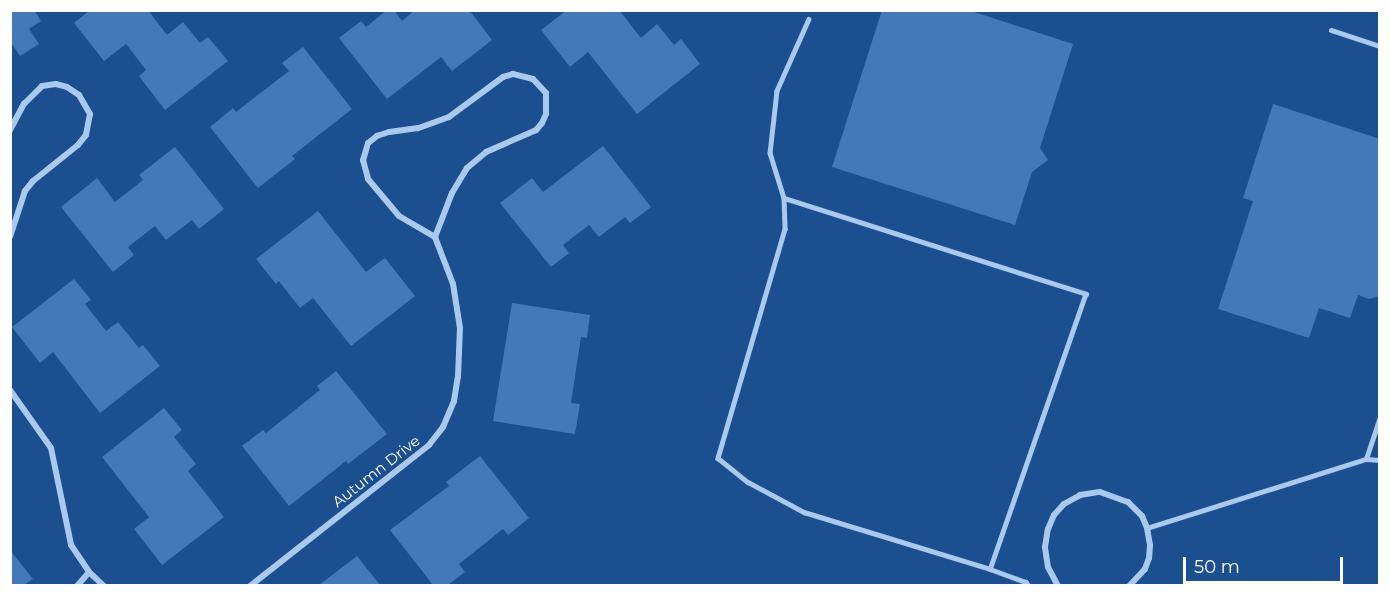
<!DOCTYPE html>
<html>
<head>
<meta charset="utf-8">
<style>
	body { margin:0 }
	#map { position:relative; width:1390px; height:596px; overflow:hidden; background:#1b4f8f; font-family:Montserrat,sans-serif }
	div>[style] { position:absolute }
	.building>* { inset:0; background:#4478b7 }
	.service>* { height:4.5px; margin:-2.25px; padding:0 2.25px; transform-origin:2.25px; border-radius:2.25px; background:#a9c9ee }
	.minor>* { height:6px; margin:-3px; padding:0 3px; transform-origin:3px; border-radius:3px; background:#a9c9ee }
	span { translate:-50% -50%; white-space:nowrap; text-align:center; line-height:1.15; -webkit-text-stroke:4.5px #1b4f8f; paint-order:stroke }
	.street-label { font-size:15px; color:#fff }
	.frame { position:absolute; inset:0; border:12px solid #fff; pointer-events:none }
	.scale { position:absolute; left:1183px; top:557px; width:160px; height:27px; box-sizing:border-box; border:3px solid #fff; border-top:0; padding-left:8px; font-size:18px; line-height:21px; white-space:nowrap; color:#fff; -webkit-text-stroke:4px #1b4f8f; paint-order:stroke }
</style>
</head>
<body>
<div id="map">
	<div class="building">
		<i style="clip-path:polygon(10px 10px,34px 10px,41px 21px,29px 29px,39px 44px,20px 56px,10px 41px)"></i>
		<i style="clip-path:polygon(90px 10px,148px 10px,167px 35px,183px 22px,200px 43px,208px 37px,228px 61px,165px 110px,139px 76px,146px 70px,126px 44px,104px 61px,74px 23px)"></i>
		<i style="clip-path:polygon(387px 10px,394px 10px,402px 21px,415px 10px,469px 10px,492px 40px,452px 71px,441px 57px,387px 99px,339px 38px,361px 21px,366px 27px)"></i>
		<i style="clip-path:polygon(567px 10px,619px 10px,641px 38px,657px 24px,674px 45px,681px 39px,700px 64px,637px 114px,588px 52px,570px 67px,541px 30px)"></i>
		<i style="clip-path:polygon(882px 10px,968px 10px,1073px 44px,1040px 148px,1048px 160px,1032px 172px,1015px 225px,832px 167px)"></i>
		<i style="clip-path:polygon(303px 47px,352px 109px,292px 156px,295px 159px,258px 188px,210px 127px,233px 108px,236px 112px,289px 71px,282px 63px)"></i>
		<i style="clip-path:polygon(1273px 104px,1380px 139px,1380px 296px,1369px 299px,1358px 295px,1350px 318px,1319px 308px,1309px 338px,1218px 309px,1253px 201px,1243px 198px)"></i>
		<i style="clip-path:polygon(603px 146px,651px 207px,630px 223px,625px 217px,599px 237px,589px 225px,563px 245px,569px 253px,551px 267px,500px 203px,532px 178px,543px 192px)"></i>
		<i style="clip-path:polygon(175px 147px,224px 209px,199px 229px,192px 220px,166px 240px,155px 226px,128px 247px,134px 255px,113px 272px,61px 207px,97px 178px,115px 202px,143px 180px,139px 175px)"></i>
		<i style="clip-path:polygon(318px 211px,366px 272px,385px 258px,415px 296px,351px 346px,313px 298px,300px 308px,279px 281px,276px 284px,256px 259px)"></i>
		<i style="clip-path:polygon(74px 279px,91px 300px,85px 304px,106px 331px,118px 322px,139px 348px,143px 345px,160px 366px,100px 413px,53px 352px,40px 363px,12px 327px)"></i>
		<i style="clip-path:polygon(512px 303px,590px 315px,587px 338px,581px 337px,571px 403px,580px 404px,575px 434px,493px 421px)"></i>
		<i style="clip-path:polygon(336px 371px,387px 434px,348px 464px,346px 461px,289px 506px,242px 446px,263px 430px,266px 433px,320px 390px,317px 386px)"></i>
		<i style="clip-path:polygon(164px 408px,182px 430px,174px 437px,196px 464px,188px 471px,224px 517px,162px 565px,134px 529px,149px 517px,102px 457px)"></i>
		<i style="clip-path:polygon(480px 456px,529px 518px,508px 535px,503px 529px,459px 564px,465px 572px,448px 585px,433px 585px,390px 530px,449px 486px,446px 482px)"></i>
		<i style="clip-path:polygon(10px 550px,33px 579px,24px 585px,10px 585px)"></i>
		<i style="clip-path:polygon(357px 556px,380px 585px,319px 585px)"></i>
	</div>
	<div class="service">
		<i style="left:809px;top:19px;width:79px;rotate:114deg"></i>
		<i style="left:777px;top:91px;width:62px;rotate:96.4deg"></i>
		<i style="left:770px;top:153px;width:47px;rotate:72.7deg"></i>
		<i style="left:784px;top:198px;width:31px;rotate:88deg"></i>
		<i style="left:785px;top:229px;width:239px;rotate:106.3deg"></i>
		<i style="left:718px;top:458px;width:38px;rotate:39deg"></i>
		<i style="left:748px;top:482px;width:64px;rotate:28.2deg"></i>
		<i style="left:804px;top:512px;width:195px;rotate:17deg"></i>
		<i style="left:1331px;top:30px;width:52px;rotate:18.1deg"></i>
		<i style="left:784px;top:198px;width:317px;rotate:17.6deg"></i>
		<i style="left:1086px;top:294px;width:291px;rotate:109.2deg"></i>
		<i style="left:990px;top:569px;width:38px;rotate:20deg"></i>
		<i style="left:1026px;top:582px;width:5px;rotate:53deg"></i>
		<i style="left:1366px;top:459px;width:44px;rotate:-71.6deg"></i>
		<i style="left:1147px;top:528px;width:230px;rotate:-17.5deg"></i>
		<i style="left:1366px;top:459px;width:14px;rotate:4deg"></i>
	</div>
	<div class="minor">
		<i style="left:10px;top:130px;width:30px;rotate:-62deg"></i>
		<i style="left:24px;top:104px;width:25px;rotate:-45deg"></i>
		<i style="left:42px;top:86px;width:14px;rotate:-8deg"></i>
		<i style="left:56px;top:84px;width:11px;rotate:15deg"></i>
		<i style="left:67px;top:87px;width:14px;rotate:34deg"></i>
		<i style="left:79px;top:95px;width:22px;rotate:60deg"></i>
		<i style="left:90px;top:114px;width:21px;rotate:101deg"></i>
		<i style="left:86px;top:135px;width:13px;rotate:129deg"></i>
		<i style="left:78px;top:145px;width:58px;rotate:141.3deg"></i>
		<i style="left:33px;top:181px;width:13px;rotate:129deg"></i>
		<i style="left:25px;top:191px;width:48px;rotate:108.1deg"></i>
		<i style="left:10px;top:390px;width:71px;rotate:54.7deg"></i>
		<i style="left:51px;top:448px;width:99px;rotate:78.3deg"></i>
		<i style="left:71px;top:545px;width:32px;rotate:56deg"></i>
		<i style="left:89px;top:572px;width:21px;rotate:43deg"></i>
		<i style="left:77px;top:586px;width:18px;rotate:-49deg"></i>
		<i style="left:250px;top:586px;width:228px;rotate:-38.2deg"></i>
		<i style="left:429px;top:445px;width:23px;rotate:-52deg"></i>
		<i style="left:443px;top:427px;width:28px;rotate:-67deg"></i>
		<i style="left:454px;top:401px;width:24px;rotate:-81deg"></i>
		<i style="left:458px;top:377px;width:49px;rotate:-87.7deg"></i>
		<i style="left:460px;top:328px;width:45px;rotate:-99deg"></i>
		<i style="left:453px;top:284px;width:50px;rotate:-111deg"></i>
		<i style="left:435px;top:237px;width:47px;rotate:-68.9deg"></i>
		<i style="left:452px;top:193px;width:29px;rotate:-59deg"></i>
		<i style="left:467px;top:168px;width:25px;rotate:-40deg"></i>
		<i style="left:486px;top:152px;width:55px;rotate:-23.7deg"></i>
		<i style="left:536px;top:130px;width:9px;rotate:-49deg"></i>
		<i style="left:542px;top:123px;width:10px;rotate:-66deg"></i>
		<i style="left:546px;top:114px;width:21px;rotate:-90deg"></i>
		<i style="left:546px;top:93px;width:19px;rotate:-133deg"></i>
		<i style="left:533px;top:79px;width:21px;rotate:-166deg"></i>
		<i style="left:513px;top:74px;width:10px;rotate:163deg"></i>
		<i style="left:503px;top:77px;width:67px;rotate:143.5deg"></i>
		<i style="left:449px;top:117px;width:33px;rotate:160deg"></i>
		<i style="left:418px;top:128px;width:29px;rotate:172deg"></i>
		<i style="left:389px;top:132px;width:13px;rotate:162deg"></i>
		<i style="left:377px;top:136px;width:11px;rotate:142deg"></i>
		<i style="left:368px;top:143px;width:18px;rotate:106deg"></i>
		<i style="left:363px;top:160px;width:20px;rotate:75deg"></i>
		<i style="left:368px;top:179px;width:48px;rotate:50deg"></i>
		<i style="left:399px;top:216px;width:42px;rotate:30.3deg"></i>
		<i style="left:1058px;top:586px;width:21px;rotate:-118deg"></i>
		<i style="left:1048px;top:567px;width:20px;rotate:-99deg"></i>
		<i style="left:1045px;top:547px;width:18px;rotate:-81deg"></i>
		<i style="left:1048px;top:529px;width:15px;rotate:-67deg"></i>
		<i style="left:1054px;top:515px;width:15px;rotate:-48deg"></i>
		<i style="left:1064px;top:504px;width:18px;rotate:-29deg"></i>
		<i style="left:1080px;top:495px;width:20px;rotate:-9deg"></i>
		<i style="left:1100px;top:492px;width:30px;rotate:20deg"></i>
		<i style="left:1128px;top:502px;width:20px;rotate:45deg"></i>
		<i style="left:1142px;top:516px;width:13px;rotate:67deg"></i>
		<i style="left:1147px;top:528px;width:17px;rotate:80deg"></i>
		<i style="left:1150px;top:545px;width:13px;rotate:94deg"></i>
		<i style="left:1149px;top:558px;width:12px;rotate:110deg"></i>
		<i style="left:1145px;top:569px;width:23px;rotate:133deg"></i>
	</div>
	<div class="street-label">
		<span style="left:376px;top:471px;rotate:-38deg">Autumn Drive</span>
	</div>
	<div class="frame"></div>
	<div class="scale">50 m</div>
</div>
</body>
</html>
